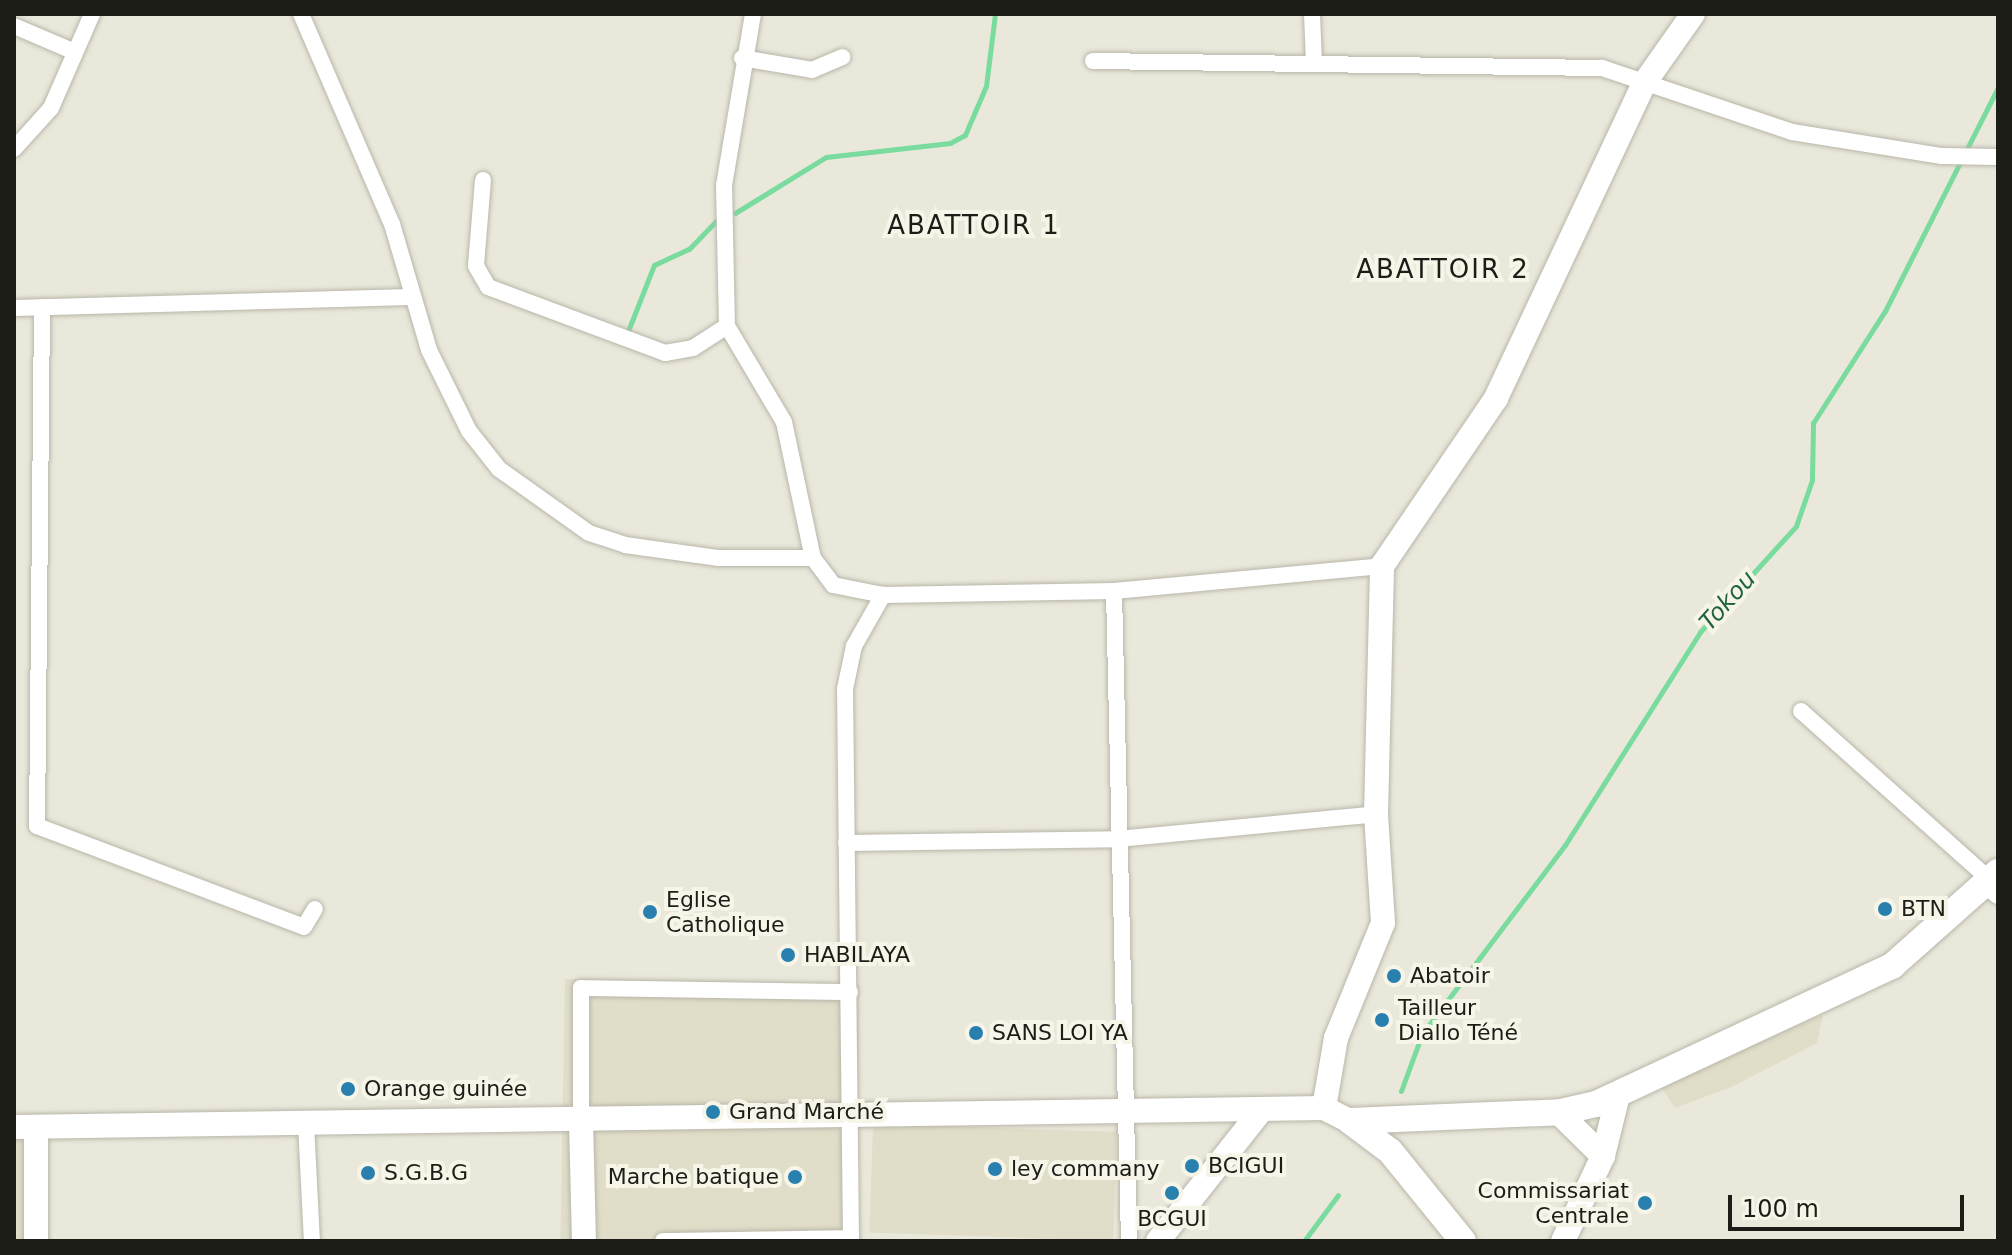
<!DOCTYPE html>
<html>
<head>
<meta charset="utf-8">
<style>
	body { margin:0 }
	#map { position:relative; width:2012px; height:1255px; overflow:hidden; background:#eae8db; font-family:"DejaVu Sans",sans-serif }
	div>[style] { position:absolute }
	.built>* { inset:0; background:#e0ddc8; transform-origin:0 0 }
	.stream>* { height:5px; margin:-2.5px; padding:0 2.5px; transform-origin:2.5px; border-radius:2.5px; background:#79db9d }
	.roads { filter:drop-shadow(0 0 2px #b8b6a9) drop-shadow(0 0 2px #b8b6a9) }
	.street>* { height:16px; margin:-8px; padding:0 8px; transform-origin:8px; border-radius:8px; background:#fff }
	.secondary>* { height:24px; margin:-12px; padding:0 12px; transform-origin:12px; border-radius:12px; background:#fff }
	.primary>* { height:26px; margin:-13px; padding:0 13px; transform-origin:13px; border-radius:13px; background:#fff }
	.dots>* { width:22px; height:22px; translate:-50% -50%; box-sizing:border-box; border:4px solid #f7f5e8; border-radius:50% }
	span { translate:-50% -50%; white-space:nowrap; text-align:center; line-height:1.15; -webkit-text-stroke:8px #f7f5e8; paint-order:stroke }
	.poi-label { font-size:22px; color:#1d1d18 }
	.left { translate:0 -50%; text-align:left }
	.right { translate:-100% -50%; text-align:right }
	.water-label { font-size:24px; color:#1d643c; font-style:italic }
	.quarter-label { font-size:26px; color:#1d1d18; letter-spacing:2px }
	.frame { position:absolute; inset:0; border:16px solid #1d1d18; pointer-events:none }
	.scale { position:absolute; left:1728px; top:1195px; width:236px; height:36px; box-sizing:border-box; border:4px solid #1d1d18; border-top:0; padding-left:10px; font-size:24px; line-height:28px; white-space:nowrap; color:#1d1d18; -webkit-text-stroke:6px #f7f5e8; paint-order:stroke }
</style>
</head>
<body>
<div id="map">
	<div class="built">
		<i style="left:565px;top:979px;width:295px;height:262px;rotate:1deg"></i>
		<i style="clip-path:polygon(1823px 1015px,1817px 1043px,1731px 1087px,1675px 1108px,1659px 1084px)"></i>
		<i style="left:1117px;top:1132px;width:109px;height:244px;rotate:92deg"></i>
		<i style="left:14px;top:1139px;width:13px;height:102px"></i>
	</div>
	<div class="stream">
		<i style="left:735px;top:213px;width:107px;rotate:-31.6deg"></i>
		<i style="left:826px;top:157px;width:125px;rotate:-6.4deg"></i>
		<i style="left:950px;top:143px;width:17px;rotate:-28deg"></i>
		<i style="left:965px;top:135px;width:53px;rotate:-66.8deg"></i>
		<i style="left:986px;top:86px;width:73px;rotate:-82.9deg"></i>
		<i style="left:628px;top:331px;width:71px;rotate:-68.5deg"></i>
		<i style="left:654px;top:265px;width:38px;rotate:-25deg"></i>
		<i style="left:689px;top:249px;width:39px;rotate:-46deg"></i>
		<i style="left:1401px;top:1091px;width:61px;rotate:-69.8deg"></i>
		<i style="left:1422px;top:1034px;width:237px;rotate:-52.9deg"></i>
		<i style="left:1565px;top:845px;width:252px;rotate:-57.6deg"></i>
		<i style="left:1700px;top:632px;width:143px;rotate:-47.8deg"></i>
		<i style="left:1796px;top:526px;width:49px;rotate:-70.8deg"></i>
		<i style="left:1812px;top:480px;width:57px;rotate:-89deg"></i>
		<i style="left:1813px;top:423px;width:133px;rotate:-57.3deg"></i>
		<i style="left:1885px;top:311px;width:251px;rotate:-63.2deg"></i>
		<i style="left:1304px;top:1241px;width:57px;rotate:-53.5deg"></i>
	</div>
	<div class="roads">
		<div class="street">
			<i style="left:301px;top:14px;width:229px;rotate:66.6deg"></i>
			<i style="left:392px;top:224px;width:131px;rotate:73.6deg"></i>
			<i style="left:429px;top:350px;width:90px;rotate:63.7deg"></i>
			<i style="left:469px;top:431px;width:48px;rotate:51.7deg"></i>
			<i style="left:499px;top:469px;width:110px;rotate:35.4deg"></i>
			<i style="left:589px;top:533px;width:38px;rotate:18deg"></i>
			<i style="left:625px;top:545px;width:95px;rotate:7.9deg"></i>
			<i style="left:719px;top:558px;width:94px"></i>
			<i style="left:753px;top:14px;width:173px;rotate:99.6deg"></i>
			<i style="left:724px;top:185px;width:141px;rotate:88.8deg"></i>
			<i style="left:727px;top:326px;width:112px;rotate:59.3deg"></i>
			<i style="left:784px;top:422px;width:139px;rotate:78deg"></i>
			<i style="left:813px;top:558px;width:34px;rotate:53deg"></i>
			<i style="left:833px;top:585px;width:51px;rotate:11.3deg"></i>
			<i style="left:883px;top:595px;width:231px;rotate:-1deg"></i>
			<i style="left:1114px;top:591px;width:269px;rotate:-5.3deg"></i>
			<i style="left:1312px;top:14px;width:50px;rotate:87.7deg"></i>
			<i style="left:14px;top:26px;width:66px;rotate:23.1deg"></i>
			<i style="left:742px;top:58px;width:71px;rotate:9.7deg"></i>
			<i style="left:812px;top:70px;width:33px;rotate:-23deg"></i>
			<i style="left:1093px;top:61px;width:509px;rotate:0.79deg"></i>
			<i style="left:1602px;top:68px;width:200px;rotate:18.6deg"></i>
			<i style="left:1792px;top:132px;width:152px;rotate:9.1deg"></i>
			<i style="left:1942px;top:156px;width:56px;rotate:1deg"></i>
			<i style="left:14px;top:149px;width:55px;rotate:-47.9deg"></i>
			<i style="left:51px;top:108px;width:103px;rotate:-66.4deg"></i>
			<i style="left:483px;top:180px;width:86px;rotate:94.7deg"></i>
			<i style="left:476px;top:266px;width:24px;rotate:60deg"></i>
			<i style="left:488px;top:287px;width:189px;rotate:20.4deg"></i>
			<i style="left:665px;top:353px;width:28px;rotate:-10deg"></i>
			<i style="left:693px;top:348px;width:40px;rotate:-32.9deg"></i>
			<i style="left:42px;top:307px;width:519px;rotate:90.55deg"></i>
			<i style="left:37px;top:826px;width:285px;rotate:20.7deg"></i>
			<i style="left:304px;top:927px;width:21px;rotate:-59deg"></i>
			<i style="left:14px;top:308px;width:397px;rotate:-1.6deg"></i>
			<i style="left:1114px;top:591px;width:650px;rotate:88.68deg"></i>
			<i style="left:1801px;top:711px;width:254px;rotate:41.8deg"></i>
			<i style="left:846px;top:843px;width:272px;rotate:-0.8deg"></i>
			<i style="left:1118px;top:839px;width:259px;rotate:-5.5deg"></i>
			<i style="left:1985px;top:886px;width:16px;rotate:38deg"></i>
			<i style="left:581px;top:1120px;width:132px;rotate:-90deg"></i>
			<i style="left:581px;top:988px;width:269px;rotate:0.9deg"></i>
			<i style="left:306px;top:1124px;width:117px;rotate:87.1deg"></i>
			<i style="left:663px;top:1241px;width:188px;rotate:-0.9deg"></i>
			<i style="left:851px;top:1241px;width:552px;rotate:-90.62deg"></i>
			<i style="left:845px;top:689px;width:44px;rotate:-78.2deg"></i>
			<i style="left:854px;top:646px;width:59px;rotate:-60.4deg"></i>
		</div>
		<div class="secondary">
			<i style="left:1324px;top:1108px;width:71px;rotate:-80.3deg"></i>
			<i style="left:1336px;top:1038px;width:124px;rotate:-67.8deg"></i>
			<i style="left:1383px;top:923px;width:109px;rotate:-93.7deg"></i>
			<i style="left:1376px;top:814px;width:248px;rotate:-88.6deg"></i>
			<i style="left:1382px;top:566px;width:203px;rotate:-55.8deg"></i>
			<i style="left:1496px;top:398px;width:349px;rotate:-64.8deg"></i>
			<i style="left:1645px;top:82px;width:83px;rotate:-54.8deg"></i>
			<i style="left:1558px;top:1112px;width:63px;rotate:44.4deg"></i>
			<i style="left:581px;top:1120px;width:121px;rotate:88.6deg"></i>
			<i style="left:14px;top:1127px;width:1310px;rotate:-0.83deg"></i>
			<i style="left:1324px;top:1108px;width:29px;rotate:27deg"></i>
			<i style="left:36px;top:1127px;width:114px;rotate:90deg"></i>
			<i style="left:1158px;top:1241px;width:163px;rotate:-51.7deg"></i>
			<i style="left:1563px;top:1241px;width:94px;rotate:-64.8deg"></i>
			<i style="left:1603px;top:1156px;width:63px;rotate:-76.2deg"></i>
		</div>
		<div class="primary">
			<i style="left:1350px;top:1121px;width:211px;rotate:-2.4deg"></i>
			<i style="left:1561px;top:1112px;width:36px;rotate:-13deg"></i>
			<i style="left:1596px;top:1104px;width:327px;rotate:-25deg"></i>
			<i style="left:1892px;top:966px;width:142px;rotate:-41.6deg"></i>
			<i style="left:1350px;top:1121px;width:50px;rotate:36.9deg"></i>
			<i style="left:1390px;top:1151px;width:116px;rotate:51deg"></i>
		</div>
	</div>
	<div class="dots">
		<i style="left:1885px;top:909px;background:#2980af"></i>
		<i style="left:650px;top:912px;background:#2980af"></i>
		<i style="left:788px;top:955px;background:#2980af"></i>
		<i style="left:1394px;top:976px;background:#2980af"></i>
		<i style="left:1382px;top:1020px;background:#2980af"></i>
		<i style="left:976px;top:1033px;background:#2980af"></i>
		<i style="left:348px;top:1089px;background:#2980af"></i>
		<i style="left:713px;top:1112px;background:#2980af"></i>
		<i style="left:1192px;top:1166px;background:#2980af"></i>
		<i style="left:995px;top:1169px;background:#2980af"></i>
		<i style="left:368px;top:1173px;background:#2980af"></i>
		<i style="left:795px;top:1177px;background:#2980af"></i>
		<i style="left:1172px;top:1193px;background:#2980af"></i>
		<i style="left:1645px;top:1203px;background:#2980af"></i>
	</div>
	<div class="poi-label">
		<span class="left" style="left:666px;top:912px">Eglise<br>Catholique</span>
		<span class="left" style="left:1901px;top:909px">BTN</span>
		<span class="left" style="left:804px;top:955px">HABILAYA</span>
		<span class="left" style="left:1410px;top:976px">Abatoir</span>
		<span class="left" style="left:1398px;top:1020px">Tailleur<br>Diallo Téné</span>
		<span class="left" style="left:992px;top:1033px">SANS LOI YA</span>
		<span class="left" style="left:364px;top:1089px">Orange guinée</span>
		<span class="left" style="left:729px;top:1112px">Grand Marché</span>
		<span class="left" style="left:1208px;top:1166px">BCIGUI</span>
		<span class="left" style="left:1011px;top:1169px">ley commany</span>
		<span class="left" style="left:384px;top:1173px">S.G.B.G</span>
		<span class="right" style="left:779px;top:1177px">Marche batique</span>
		<span class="right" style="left:1629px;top:1203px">Commissariat<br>Centrale</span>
		<span style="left:1172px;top:1219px">BCGUI</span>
	</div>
	<div class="water-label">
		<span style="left:1728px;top:601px;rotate:-48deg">Tokou</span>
	</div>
	<div class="quarter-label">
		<span style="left:974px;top:226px">ABATTOIR 1</span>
		<span style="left:1443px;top:270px">ABATTOIR 2</span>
	</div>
	<div class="frame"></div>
	<div class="scale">100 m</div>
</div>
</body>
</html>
